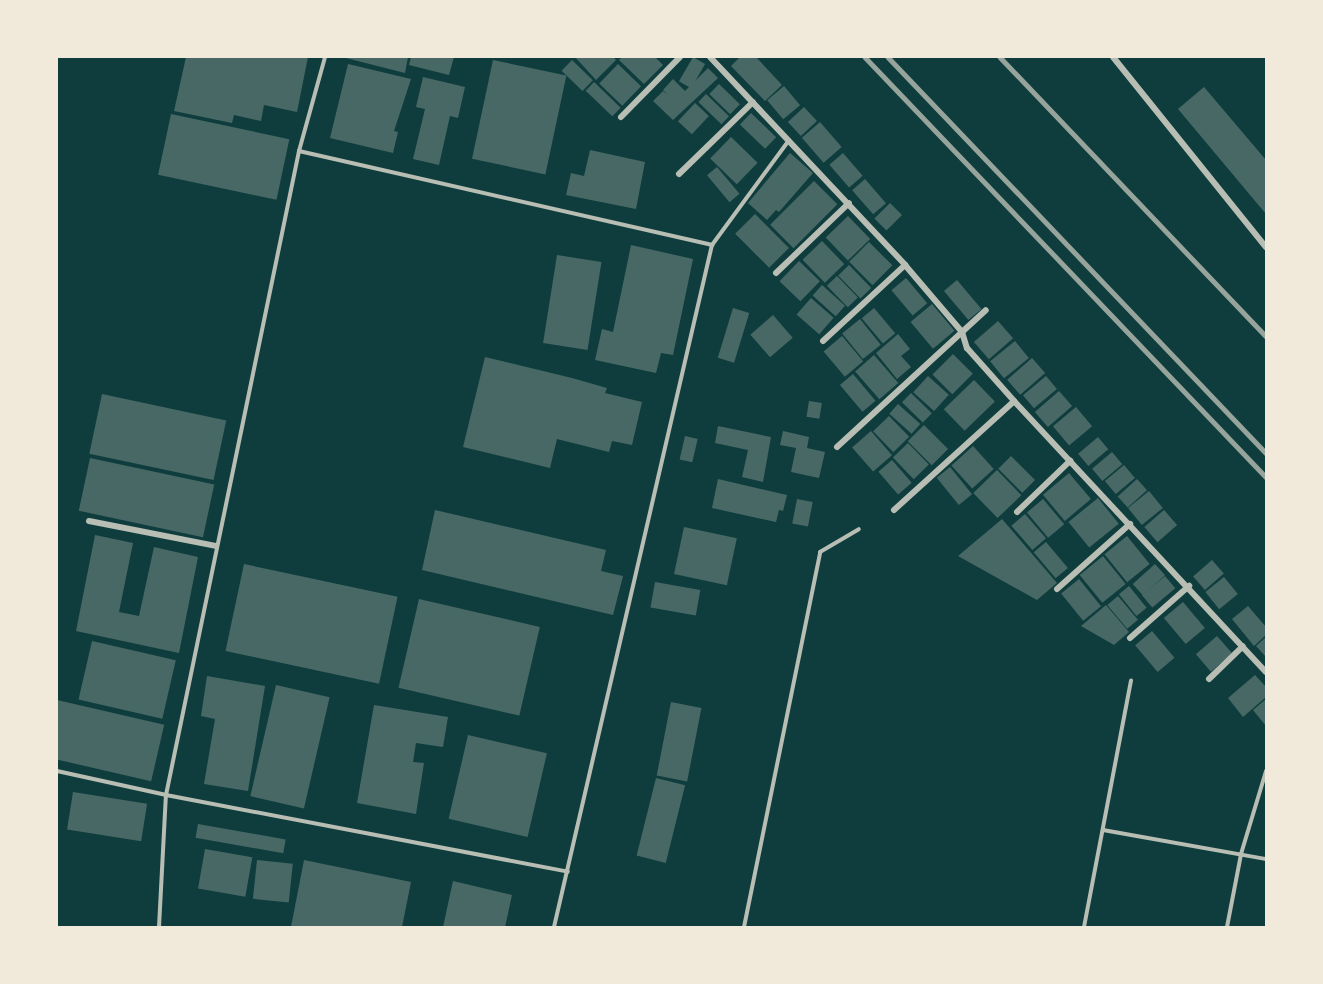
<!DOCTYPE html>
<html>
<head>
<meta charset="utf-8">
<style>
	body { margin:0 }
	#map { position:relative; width:1323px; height:984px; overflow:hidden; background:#0f3d3e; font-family:Signika,sans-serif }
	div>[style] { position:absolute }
	.building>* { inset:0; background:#486865; transform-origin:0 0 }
	.service>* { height:4px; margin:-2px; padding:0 2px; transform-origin:2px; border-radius:2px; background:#b8beb3 }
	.minor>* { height:6px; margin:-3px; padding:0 3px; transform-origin:3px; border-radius:3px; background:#b8beb3 }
	.rail>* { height:4.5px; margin:-2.25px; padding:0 2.25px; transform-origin:2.25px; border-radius:2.25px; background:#97a49c }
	span { translate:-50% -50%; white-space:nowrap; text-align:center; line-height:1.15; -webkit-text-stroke:6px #f1e9da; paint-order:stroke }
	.frame { position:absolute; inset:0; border:58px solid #f1e9da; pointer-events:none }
</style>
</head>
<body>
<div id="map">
	<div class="building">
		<i style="clip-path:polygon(186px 57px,308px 57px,297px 112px,264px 105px,261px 121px,234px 115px,232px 123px,174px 111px)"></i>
		<i style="clip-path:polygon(342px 57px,408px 57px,405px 73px)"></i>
		<i style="clip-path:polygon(411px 57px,454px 57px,449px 75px,409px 65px)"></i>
		<i style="clip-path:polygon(575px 57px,613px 57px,616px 60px,596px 80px)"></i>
		<i style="clip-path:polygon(622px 57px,655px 57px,663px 65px,644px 84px,619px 60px)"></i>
		<i style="left:693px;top:57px;width:14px;height:28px;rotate:30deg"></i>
		<i style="clip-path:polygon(740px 57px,756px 57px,782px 85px,765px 101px,731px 66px)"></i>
		<i style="left:493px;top:60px;width:75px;height:101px;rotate:12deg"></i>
		<i style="left:572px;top:60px;width:29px;height:15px;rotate:44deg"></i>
		<i style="clip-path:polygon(348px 64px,411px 79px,394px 131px,398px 132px,393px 153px,330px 138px)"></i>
		<i style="left:618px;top:64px;width:32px;height:27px;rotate:44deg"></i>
		<i style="clip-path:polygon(708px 68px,718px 78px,673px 120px,653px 101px,663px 91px,668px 95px,663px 90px,673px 79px,685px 91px)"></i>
		<i style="clip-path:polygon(423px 77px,465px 87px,458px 118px,450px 116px,439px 165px,413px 159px,425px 109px,416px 107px)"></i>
		<i style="left:594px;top:82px;width:37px;height:12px;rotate:44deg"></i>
		<i style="left:719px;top:84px;width:29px;height:14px;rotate:44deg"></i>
		<i style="left:784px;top:86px;width:25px;height:22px;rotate:50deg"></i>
		<i style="clip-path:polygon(1204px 87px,1266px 160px,1266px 214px,1178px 109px)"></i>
		<i style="left:706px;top:94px;width:32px;height:11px;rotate:44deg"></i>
		<i style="left:695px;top:103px;width:19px;height:25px;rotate:43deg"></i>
		<i style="left:804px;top:107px;width:19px;height:22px;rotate:47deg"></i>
		<i style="left:751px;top:113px;width:35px;height:16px;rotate:44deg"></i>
		<i style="left:171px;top:114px;width:121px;height:62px;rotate:12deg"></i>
		<i style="left:820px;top:122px;width:33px;height:24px;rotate:49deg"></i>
		<i style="left:731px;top:137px;width:37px;height:30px;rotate:44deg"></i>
		<i style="clip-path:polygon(590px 150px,645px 162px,636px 209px,566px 195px,571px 173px,584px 176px)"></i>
		<i style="clip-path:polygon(790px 153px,813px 173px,779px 212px,776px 210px,767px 220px,748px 203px)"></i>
		<i style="left:843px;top:153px;width:30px;height:18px;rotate:49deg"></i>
		<i style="left:717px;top:167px;width:35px;height:13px;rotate:50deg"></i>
		<i style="left:865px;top:179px;width:32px;height:17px;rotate:49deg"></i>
		<i style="left:814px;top:181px;width:33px;height:62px;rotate:45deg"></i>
		<i style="left:890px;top:203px;width:17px;height:22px;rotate:45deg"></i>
		<i style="left:755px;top:214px;width:48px;height:28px;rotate:45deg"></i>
		<i style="left:848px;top:216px;width:32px;height:31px;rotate:46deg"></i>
		<i style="left:822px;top:241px;width:32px;height:27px;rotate:46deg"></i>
		<i style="left:869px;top:242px;width:33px;height:28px;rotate:45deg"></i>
		<i style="clip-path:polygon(631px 245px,693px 259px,673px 355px,661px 353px,656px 373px,595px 360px,602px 329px,613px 332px)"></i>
		<i style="left:557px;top:255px;width:45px;height:89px;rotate:9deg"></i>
		<i style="left:799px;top:261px;width:29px;height:28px;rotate:44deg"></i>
		<i style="left:849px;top:265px;width:32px;height:15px;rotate:46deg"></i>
		<i style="left:837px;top:276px;width:30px;height:14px;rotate:46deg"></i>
		<i style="left:906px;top:278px;width:33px;height:19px;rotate:50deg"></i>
		<i style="left:957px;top:280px;width:38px;height:17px;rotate:50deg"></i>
		<i style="left:822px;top:285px;width:31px;height:14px;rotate:42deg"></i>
		<i style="left:811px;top:298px;width:30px;height:22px;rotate:41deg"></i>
		<i style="left:932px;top:304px;width:35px;height:28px;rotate:50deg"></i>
		<i style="left:733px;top:308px;width:17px;height:52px;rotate:17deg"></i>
		<i style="left:874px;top:308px;width:33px;height:16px;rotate:50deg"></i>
		<i style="left:773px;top:315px;width:30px;height:30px;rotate:49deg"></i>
		<i style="left:860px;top:319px;width:33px;height:23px;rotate:51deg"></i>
		<i style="left:998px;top:321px;width:23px;height:32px;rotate:49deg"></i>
		<i style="clip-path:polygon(898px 334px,910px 349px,901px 356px,911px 367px,897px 379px,876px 353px)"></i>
		<i style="left:842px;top:336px;width:33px;height:24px;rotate:50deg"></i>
		<i style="left:1015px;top:341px;width:22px;height:32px;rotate:51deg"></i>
		<i style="left:953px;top:354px;width:28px;height:29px;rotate:45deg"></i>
		<i style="left:874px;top:355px;width:37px;height:25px;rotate:49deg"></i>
		<i style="clip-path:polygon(485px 357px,572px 378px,607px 388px,605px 393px,642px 402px,632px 445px,612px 441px,609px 452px,557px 439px,550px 468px,463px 447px)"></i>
		<i style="left:1032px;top:358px;width:20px;height:33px;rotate:49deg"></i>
		<i style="left:853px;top:374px;width:35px;height:17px;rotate:50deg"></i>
		<i style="left:928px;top:376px;width:28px;height:22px;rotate:42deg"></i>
		<i style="left:1046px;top:376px;width:17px;height:30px;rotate:50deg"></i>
		<i style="left:974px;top:380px;width:30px;height:42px;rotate:46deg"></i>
		<i style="left:1059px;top:391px;width:20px;height:32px;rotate:49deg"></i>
		<i style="left:911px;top:393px;width:29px;height:13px;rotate:44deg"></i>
		<i style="left:102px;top:394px;width:127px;height:61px;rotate:12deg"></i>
		<i style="left:809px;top:401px;width:13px;height:16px;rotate:9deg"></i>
		<i style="left:898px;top:404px;width:30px;height:13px;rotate:42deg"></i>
		<i style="left:1076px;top:407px;width:25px;height:30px;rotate:50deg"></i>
		<i style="left:889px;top:416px;width:29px;height:22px;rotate:46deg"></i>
		<i style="left:924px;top:425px;width:34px;height:23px;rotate:45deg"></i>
		<i style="clip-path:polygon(718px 426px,771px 437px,763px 482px,742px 477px,748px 450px,715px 443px)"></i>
		<i style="clip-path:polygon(783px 431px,809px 437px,807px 448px,825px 452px,819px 478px,791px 472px,796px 448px,780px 445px)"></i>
		<i style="left:871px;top:431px;width:32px;height:25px;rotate:49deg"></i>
		<i style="left:685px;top:436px;width:13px;height:24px;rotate:13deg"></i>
		<i style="left:1098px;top:437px;width:16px;height:26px;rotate:50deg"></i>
		<i style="left:908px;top:443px;width:30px;height:21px;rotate:46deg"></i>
		<i style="left:973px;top:446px;width:31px;height:29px;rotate:48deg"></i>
		<i style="left:1112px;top:452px;width:16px;height:26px;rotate:50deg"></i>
		<i style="left:1011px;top:456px;width:34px;height:18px;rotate:45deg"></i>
		<i style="left:90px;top:458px;width:127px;height:54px;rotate:12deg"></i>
		<i style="left:892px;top:460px;width:30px;height:18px;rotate:49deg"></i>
		<i style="left:1124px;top:465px;width:17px;height:25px;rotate:50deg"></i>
		<i style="left:950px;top:467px;width:35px;height:17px;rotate:51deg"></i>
		<i style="left:997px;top:470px;width:35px;height:33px;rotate:46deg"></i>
		<i style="left:1069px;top:473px;width:34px;height:34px;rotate:50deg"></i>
		<i style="clip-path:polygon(718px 479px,787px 495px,783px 511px,779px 510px,776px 522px,712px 508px)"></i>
		<i style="left:1137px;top:479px;width:15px;height:26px;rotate:48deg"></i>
		<i style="left:1149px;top:491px;width:22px;height:27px;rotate:51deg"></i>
		<i style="left:1098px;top:498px;width:33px;height:38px;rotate:51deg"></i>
		<i style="left:797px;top:499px;width:16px;height:25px;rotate:11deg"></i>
		<i style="left:1043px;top:499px;width:33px;height:21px;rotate:50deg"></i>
		<i style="clip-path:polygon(435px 510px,606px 550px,601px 571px,623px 576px,613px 615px,422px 570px)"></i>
		<i style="left:1164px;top:510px;width:20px;height:26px;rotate:49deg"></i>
		<i style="left:1025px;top:514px;width:32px;height:18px;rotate:49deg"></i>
		<i style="clip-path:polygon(1002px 519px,1057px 583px,1037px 600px,958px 556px)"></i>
		<i style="left:684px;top:527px;width:54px;height:48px;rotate:12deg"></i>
		<i style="clip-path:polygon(95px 535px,133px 543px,119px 612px,139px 616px,154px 547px,198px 557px,179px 653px,76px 631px)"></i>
		<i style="left:1127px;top:536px;width:36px;height:29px;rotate:51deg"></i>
		<i style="left:1046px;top:542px;width:34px;height:16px;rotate:50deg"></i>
		<i style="left:1103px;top:556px;width:36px;height:30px;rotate:51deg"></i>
		<i style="left:1212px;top:560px;width:18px;height:25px;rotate:49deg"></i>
		<i style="left:244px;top:564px;width:157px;height:89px;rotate:12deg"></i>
		<i style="left:1155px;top:564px;width:15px;height:30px;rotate:48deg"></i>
		<i style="left:1165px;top:576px;width:16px;height:30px;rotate:50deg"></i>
		<i style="left:1224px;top:577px;width:22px;height:24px;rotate:51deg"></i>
		<i style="left:1079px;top:579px;width:35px;height:23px;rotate:51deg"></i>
		<i style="left:655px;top:582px;width:46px;height:26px;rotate:10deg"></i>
		<i style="left:1129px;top:586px;width:28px;height:13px;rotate:51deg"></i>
		<i style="left:1118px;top:596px;width:31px;height:14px;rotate:50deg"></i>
		<i style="left:419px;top:599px;width:124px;height:91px;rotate:13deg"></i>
		<i style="left:1183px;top:602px;width:34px;height:25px;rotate:50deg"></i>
		<i style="clip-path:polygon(1106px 605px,1129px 632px,1114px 645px,1081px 626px)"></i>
		<i style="clip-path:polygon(1248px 606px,1266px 627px,1266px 635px,1254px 646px,1232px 619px)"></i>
		<i style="left:1152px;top:631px;width:35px;height:22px;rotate:50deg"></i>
		<i style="left:1217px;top:636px;width:23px;height:28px;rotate:49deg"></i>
		<i style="clip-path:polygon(1266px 637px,1266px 657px,1256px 646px)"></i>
		<i style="left:92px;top:641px;width:86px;height:60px;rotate:13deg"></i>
		<i style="clip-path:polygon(1255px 675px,1266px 687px,1266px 697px,1243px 717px,1228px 698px)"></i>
		<i style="clip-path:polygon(207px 676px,265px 686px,248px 791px,204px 784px,215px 719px,201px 716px)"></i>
		<i style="left:276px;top:685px;width:55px;height:114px;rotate:13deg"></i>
		<i style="clip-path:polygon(1266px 699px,1266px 726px,1253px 710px)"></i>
		<i style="left:57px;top:700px;width:110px;height:58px;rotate:13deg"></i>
		<i style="left:671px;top:702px;width:31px;height:75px;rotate:11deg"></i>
		<i style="clip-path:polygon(374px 705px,448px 717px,443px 747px,416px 743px,413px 762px,424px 763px,416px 814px,357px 803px)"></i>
		<i style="left:468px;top:735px;width:81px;height:86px;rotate:13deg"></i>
		<i style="left:656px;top:778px;width:30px;height:80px;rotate:14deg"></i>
		<i style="left:73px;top:792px;width:75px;height:38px;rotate:9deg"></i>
		<i style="left:198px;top:824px;width:89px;height:14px;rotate:10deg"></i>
		<i style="left:205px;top:849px;width:48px;height:40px;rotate:10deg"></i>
		<i style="left:257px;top:860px;width:36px;height:39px;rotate:6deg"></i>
		<i style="clip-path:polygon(304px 860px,411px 882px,402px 927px,291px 927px)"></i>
		<i style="clip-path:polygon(453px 881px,512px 895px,505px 927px,443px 927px)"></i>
	</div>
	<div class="service">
		<i style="left:299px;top:151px;width:424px;rotate:12.8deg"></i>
		<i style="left:57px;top:771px;width:112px;rotate:12.4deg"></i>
		<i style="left:166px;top:795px;width:409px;rotate:10.8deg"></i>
		<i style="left:1103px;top:830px;width:166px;rotate:10.1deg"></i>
		<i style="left:159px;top:927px;width:132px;rotate:-87deg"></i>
		<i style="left:166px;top:795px;width:658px;rotate:-78.33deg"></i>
		<i style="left:299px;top:151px;width:98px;rotate:-74.5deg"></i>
		<i style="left:554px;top:927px;width:700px;rotate:-76.96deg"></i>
		<i style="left:712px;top:245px;width:130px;rotate:-53.7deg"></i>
		<i style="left:744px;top:927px;width:383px;rotate:-78.5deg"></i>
		<i style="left:820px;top:552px;width:45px;rotate:-30.5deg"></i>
		<i style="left:1084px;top:927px;width:251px;rotate:-79.2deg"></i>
		<i style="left:1227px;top:927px;width:74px;rotate:-79.1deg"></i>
		<i style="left:1241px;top:854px;width:87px;rotate:-73.2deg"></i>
	</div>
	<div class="minor">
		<i style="left:710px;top:57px;width:285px;rotate:46.8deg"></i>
		<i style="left:905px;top:265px;width:88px;rotate:49.6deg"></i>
		<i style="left:962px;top:332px;width:17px;rotate:73deg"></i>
		<i style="left:967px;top:348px;width:71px;rotate:48.4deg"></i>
		<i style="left:1014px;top:401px;width:370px;rotate:47.1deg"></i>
		<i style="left:1113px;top:57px;width:244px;rotate:51.2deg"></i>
		<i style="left:621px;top:117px;width:84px;rotate:-45.5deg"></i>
		<i style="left:679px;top:174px;width:103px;rotate:-44.2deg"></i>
		<i style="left:776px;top:273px;width:101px;rotate:-43.8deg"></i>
		<i style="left:823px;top:341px;width:112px;rotate:-42.8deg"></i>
		<i style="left:837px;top:447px;width:202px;rotate:-42.6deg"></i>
		<i style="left:894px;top:510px;width:162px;rotate:-42.2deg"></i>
		<i style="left:1017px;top:512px;width:74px;rotate:-43.9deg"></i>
		<i style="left:89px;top:521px;width:129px;rotate:11.1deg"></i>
		<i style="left:1057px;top:589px;width:98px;rotate:-41.7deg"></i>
		<i style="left:1130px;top:638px;width:79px;rotate:-41.4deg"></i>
		<i style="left:1209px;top:679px;width:47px;rotate:-44.1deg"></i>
	</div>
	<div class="rail">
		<i style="left:865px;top:57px;width:581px;rotate:46.33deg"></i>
		<i style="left:888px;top:57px;width:547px;rotate:46.33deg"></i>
		<i style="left:1000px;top:57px;width:385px;rotate:46.4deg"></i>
	</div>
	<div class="frame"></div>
</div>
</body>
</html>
